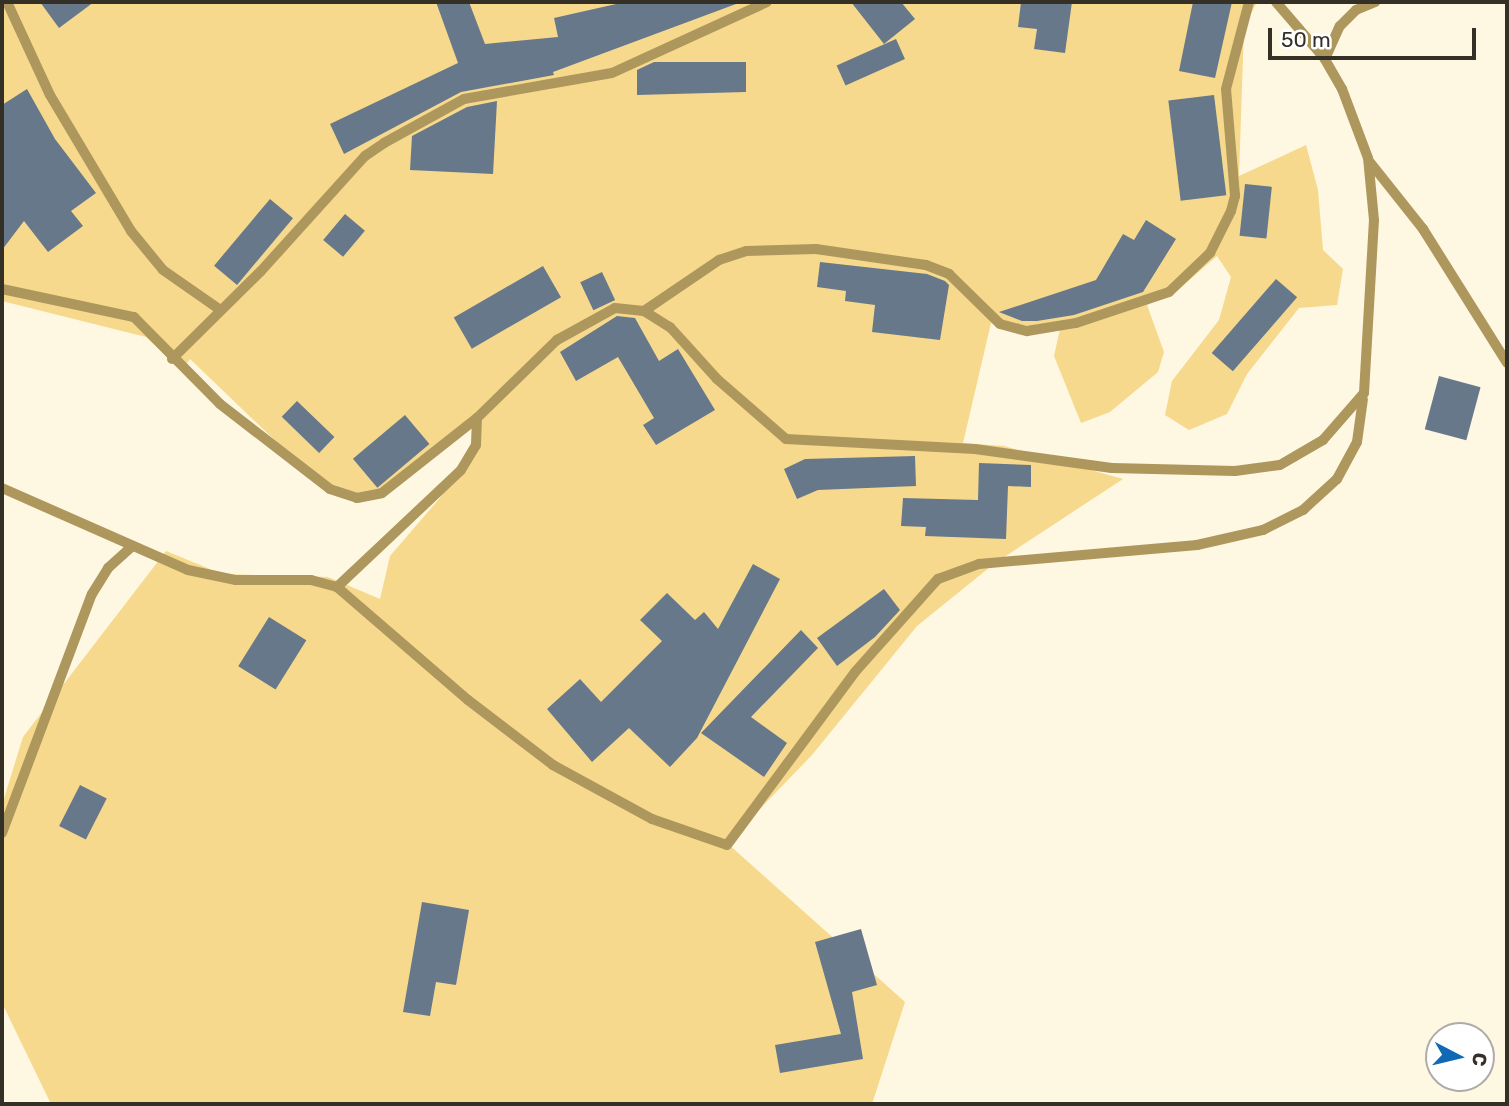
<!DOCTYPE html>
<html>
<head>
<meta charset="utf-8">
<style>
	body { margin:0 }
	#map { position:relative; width:1509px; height:1106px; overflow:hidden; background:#fef7e2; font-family:Rubik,sans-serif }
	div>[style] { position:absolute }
	.green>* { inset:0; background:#f6d98c }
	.building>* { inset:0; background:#67788b; transform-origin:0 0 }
	.service>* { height:10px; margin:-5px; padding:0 5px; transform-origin:5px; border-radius:5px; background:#ad975c }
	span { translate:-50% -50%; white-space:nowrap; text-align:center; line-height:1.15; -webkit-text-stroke:7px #fff; paint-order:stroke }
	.frame { position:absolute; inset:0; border:4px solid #343026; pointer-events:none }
	.north { position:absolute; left:1425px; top:1022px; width:70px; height:70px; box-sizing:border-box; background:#fff; border:2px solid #aeaca8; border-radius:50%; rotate:97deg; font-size:19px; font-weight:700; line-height:28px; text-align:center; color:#343026 }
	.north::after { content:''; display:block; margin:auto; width:24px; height:32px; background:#1169b6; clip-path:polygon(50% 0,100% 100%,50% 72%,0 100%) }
	.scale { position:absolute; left:1268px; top:28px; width:208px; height:32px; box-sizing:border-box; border:4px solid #343026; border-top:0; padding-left:9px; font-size:21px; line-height:24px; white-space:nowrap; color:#343026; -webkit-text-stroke:5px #fff; paint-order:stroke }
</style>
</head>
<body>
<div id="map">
	<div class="green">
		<i style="clip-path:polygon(2px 2px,1257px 2px,1244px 27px,1239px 176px,1306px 145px,1318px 190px,1323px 250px,1343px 269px,1337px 305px,1299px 308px,1247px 374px,1227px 414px,1189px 430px,1165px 415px,1172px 381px,1219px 320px,1231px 277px,1217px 256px,1178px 290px,1147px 305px,1164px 352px,1158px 372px,1110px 412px,1081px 423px,1054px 356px,1060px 329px,1023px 333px,991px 323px,963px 443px,1004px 446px,1123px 479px,995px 563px,917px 626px,812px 755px,727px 843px,905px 1002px,872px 1104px,51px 1104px,2px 1003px,2px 805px,23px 737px,166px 551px,222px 574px,328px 577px,380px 599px,390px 556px,439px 499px,476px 444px,481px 419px,383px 493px,366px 496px,326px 482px,286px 451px,190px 359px,182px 370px,146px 337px,2px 301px)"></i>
	</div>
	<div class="building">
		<i style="clip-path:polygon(40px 2px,94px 2px,59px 28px)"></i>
		<i style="clip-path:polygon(436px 2px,469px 2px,485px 44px,558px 37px,554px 18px,625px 2px,736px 4px,553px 72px,554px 75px,461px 92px,344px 154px,330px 124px,458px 63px)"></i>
		<i style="clip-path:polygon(851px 2px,901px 2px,915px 19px,884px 44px)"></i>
		<i style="clip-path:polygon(1021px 2px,1072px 2px,1065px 53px,1034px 49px,1037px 29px,1018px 27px)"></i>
		<i style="clip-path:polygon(1193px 2px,1232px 2px,1215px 78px,1179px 71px)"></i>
		<i style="left:896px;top:39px;width:22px;height:65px;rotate:66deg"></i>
		<i style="clip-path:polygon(654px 62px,746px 62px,746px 92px,637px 95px,637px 70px)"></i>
		<i style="clip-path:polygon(27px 89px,55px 139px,96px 193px,71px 211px,83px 226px,48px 252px,24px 221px,2px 250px,2px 105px)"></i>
		<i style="left:1214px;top:95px;width:101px;height:46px;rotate:83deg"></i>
		<i style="clip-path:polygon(497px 101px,493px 174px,410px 170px,412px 136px,467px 107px)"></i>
		<i style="left:1245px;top:184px;width:27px;height:52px;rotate:6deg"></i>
		<i style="left:270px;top:199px;width:30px;height:87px;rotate:40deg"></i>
		<i style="left:345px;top:214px;width:26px;height:34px;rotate:40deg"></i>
		<i style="clip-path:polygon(1146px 220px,1176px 239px,1143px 292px,1074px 315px,1037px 321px,1022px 321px,999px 312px,1096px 280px,1123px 234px,1134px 240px)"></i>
		<i style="clip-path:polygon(820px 262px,927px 274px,945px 281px,949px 285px,940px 340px,872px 332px,875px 305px,845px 301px,846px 291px,817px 287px)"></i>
		<i style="left:543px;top:266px;width:36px;height:103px;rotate:60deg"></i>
		<i style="left:602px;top:272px;width:31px;height:24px;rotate:65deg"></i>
		<i style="left:1276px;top:279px;width:28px;height:98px;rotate:41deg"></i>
		<i style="clip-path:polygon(617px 316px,635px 318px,659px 361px,678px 349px,715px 410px,656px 445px,643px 425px,654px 418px,618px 357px,576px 381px,560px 352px)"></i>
		<i style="left:1439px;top:376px;width:43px;height:55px;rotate:15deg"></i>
		<i style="left:297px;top:401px;width:52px;height:22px;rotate:44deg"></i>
		<i style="left:405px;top:415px;width:38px;height:68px;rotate:50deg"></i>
		<i style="clip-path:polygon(915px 456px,916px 486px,818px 490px,797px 499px,784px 469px,805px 459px)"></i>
		<i style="clip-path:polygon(979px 463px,1031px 465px,1031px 487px,1008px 486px,1006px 539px,925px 536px,926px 527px,901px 526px,903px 498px,978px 500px)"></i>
		<i style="clip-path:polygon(753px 564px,780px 579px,697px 738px,670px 767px,629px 728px,592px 762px,547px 709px,580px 679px,601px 702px,662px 641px,640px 620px,667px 593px,695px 620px,704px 612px,718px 629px)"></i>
		<i style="clip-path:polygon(884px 589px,900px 610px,875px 637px,837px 666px,817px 638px)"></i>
		<i style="left:269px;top:617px;width:44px;height:58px;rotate:32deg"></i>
		<i style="clip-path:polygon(801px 630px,818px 648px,751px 717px,787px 743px,764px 777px,701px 733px)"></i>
		<i style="left:80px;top:785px;width:30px;height:46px;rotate:27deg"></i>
		<i style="clip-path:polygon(422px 902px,469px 910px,456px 985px,436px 982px,430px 1016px,403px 1012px)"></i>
		<i style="clip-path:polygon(861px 929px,877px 985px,852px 992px,863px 1059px,780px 1073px,775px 1045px,841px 1034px,815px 942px)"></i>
	</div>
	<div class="service">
		<i style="left:7px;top:2px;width:102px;rotate:65.2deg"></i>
		<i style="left:50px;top:95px;width:158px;rotate:59.2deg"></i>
		<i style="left:131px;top:231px;width:50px;rotate:50.6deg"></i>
		<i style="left:163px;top:270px;width:68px;rotate:34.9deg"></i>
		<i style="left:1325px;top:59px;width:36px;rotate:-66deg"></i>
		<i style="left:1340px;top:26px;width:23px;rotate:-45deg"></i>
		<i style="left:1356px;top:10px;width:21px;rotate:-23deg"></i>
		<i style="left:1369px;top:161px;width:87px;rotate:51.5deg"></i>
		<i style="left:1423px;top:229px;width:158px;rotate:57.9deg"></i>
		<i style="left:2px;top:289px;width:135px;rotate:12deg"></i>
		<i style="left:134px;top:317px;width:122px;rotate:45.3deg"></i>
		<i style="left:220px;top:404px;width:139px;rotate:37.7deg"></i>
		<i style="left:330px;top:489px;width:28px;rotate:18deg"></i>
		<i style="left:357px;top:498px;width:25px;rotate:-11deg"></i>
		<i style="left:382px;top:493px;width:121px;rotate:-38.3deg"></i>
		<i style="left:477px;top:418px;width:112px;rotate:-44.3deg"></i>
		<i style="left:557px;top:340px;width:66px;rotate:-28.9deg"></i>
		<i style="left:615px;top:308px;width:29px;rotate:6deg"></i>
		<i style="left:644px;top:311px;width:31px;rotate:32deg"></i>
		<i style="left:670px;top:327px;width:70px;rotate:47.9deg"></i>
		<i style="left:717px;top:379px;width:91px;rotate:41deg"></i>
		<i style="left:786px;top:439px;width:189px;rotate:3deg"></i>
		<i style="left:975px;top:449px;width:138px;rotate:7.9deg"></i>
		<i style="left:1112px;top:468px;width:123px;rotate:1.4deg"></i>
		<i style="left:1235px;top:471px;width:45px;rotate:-7.6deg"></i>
		<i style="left:1280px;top:465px;width:50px;rotate:-30.2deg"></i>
		<i style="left:1323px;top:440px;width:62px;rotate:-48.9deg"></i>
		<i style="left:1364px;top:393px;width:173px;rotate:-86.7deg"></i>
		<i style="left:1374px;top:220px;width:62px;rotate:-95.5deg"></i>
		<i style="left:1368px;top:158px;width:74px;rotate:-110.6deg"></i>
		<i style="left:1342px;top:89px;width:34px;rotate:-120deg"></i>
		<i style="left:1325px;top:59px;width:75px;rotate:-130.7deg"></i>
		<i style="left:644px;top:311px;width:91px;rotate:-34.2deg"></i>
		<i style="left:719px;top:260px;width:28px;rotate:-18deg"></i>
		<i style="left:746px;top:251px;width:70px;rotate:-1.6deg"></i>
		<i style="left:816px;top:249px;width:111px;rotate:8.3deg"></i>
		<i style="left:926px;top:265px;width:25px;rotate:21deg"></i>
		<i style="left:949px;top:274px;width:71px;rotate:44.4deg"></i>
		<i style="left:1000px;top:324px;width:28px;rotate:15deg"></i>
		<i style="left:1027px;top:331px;width:50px;rotate:-9.3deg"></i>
		<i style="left:1076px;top:323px;width:98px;rotate:-18.4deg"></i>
		<i style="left:1169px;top:292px;width:57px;rotate:-43.6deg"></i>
		<i style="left:1210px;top:253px;width:47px;rotate:-63.4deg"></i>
		<i style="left:1231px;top:211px;width:16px;rotate:-75deg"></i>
		<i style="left:1235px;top:196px;width:107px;rotate:-94.8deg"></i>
		<i style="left:1226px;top:89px;width:90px;rotate:-75.2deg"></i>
		<i style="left:172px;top:359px;width:125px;rotate:-44.7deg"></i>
		<i style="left:261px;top:271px;width:155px;rotate:-47.9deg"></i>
		<i style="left:365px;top:156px;width:23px;rotate:-34deg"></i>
		<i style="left:384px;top:143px;width:91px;rotate:-28.8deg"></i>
		<i style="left:464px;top:99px;width:150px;rotate:-10deg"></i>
		<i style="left:612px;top:73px;width:170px;rotate:-24.6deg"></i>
		<i style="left:2px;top:488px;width:203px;rotate:23.8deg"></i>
		<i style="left:188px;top:570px;width:49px;rotate:11.8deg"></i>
		<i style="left:236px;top:580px;width:75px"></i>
		<i style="left:311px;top:580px;width:27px;rotate:15deg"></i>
		<i style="left:337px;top:587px;width:173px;rotate:40.8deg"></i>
		<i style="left:468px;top:700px;width:107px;rotate:37.4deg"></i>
		<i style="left:553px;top:765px;width:113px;rotate:28.6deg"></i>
		<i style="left:652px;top:819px;width:79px;rotate:19.1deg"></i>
		<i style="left:727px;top:845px;width:215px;rotate:-53.5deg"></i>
		<i style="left:855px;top:672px;width:125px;rotate:-48.3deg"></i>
		<i style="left:938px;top:579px;width:44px;rotate:-20.1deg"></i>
		<i style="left:979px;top:564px;width:219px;rotate:-5deg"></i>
		<i style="left:1197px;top:545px;width:68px;rotate:-12.8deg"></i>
		<i style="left:1263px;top:530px;width:45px;rotate:-26.6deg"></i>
		<i style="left:1303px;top:510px;width:46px;rotate:-42.4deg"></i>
		<i style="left:1337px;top:479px;width:42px;rotate:-61.6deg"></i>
		<i style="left:1357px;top:442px;width:43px;rotate:-82.1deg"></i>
		<i style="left:337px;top:587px;width:170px;rotate:-43.3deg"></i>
		<i style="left:461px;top:470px;width:29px;rotate:-59deg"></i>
		<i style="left:476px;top:445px;width:27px;rotate:-88deg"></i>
		<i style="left:2px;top:833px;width:255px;rotate:-69.4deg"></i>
		<i style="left:92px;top:594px;width:31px;rotate:-58deg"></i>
		<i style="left:108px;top:568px;width:31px;rotate:-42deg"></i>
	</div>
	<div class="frame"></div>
	<div class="north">С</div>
	<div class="scale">50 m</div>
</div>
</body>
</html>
